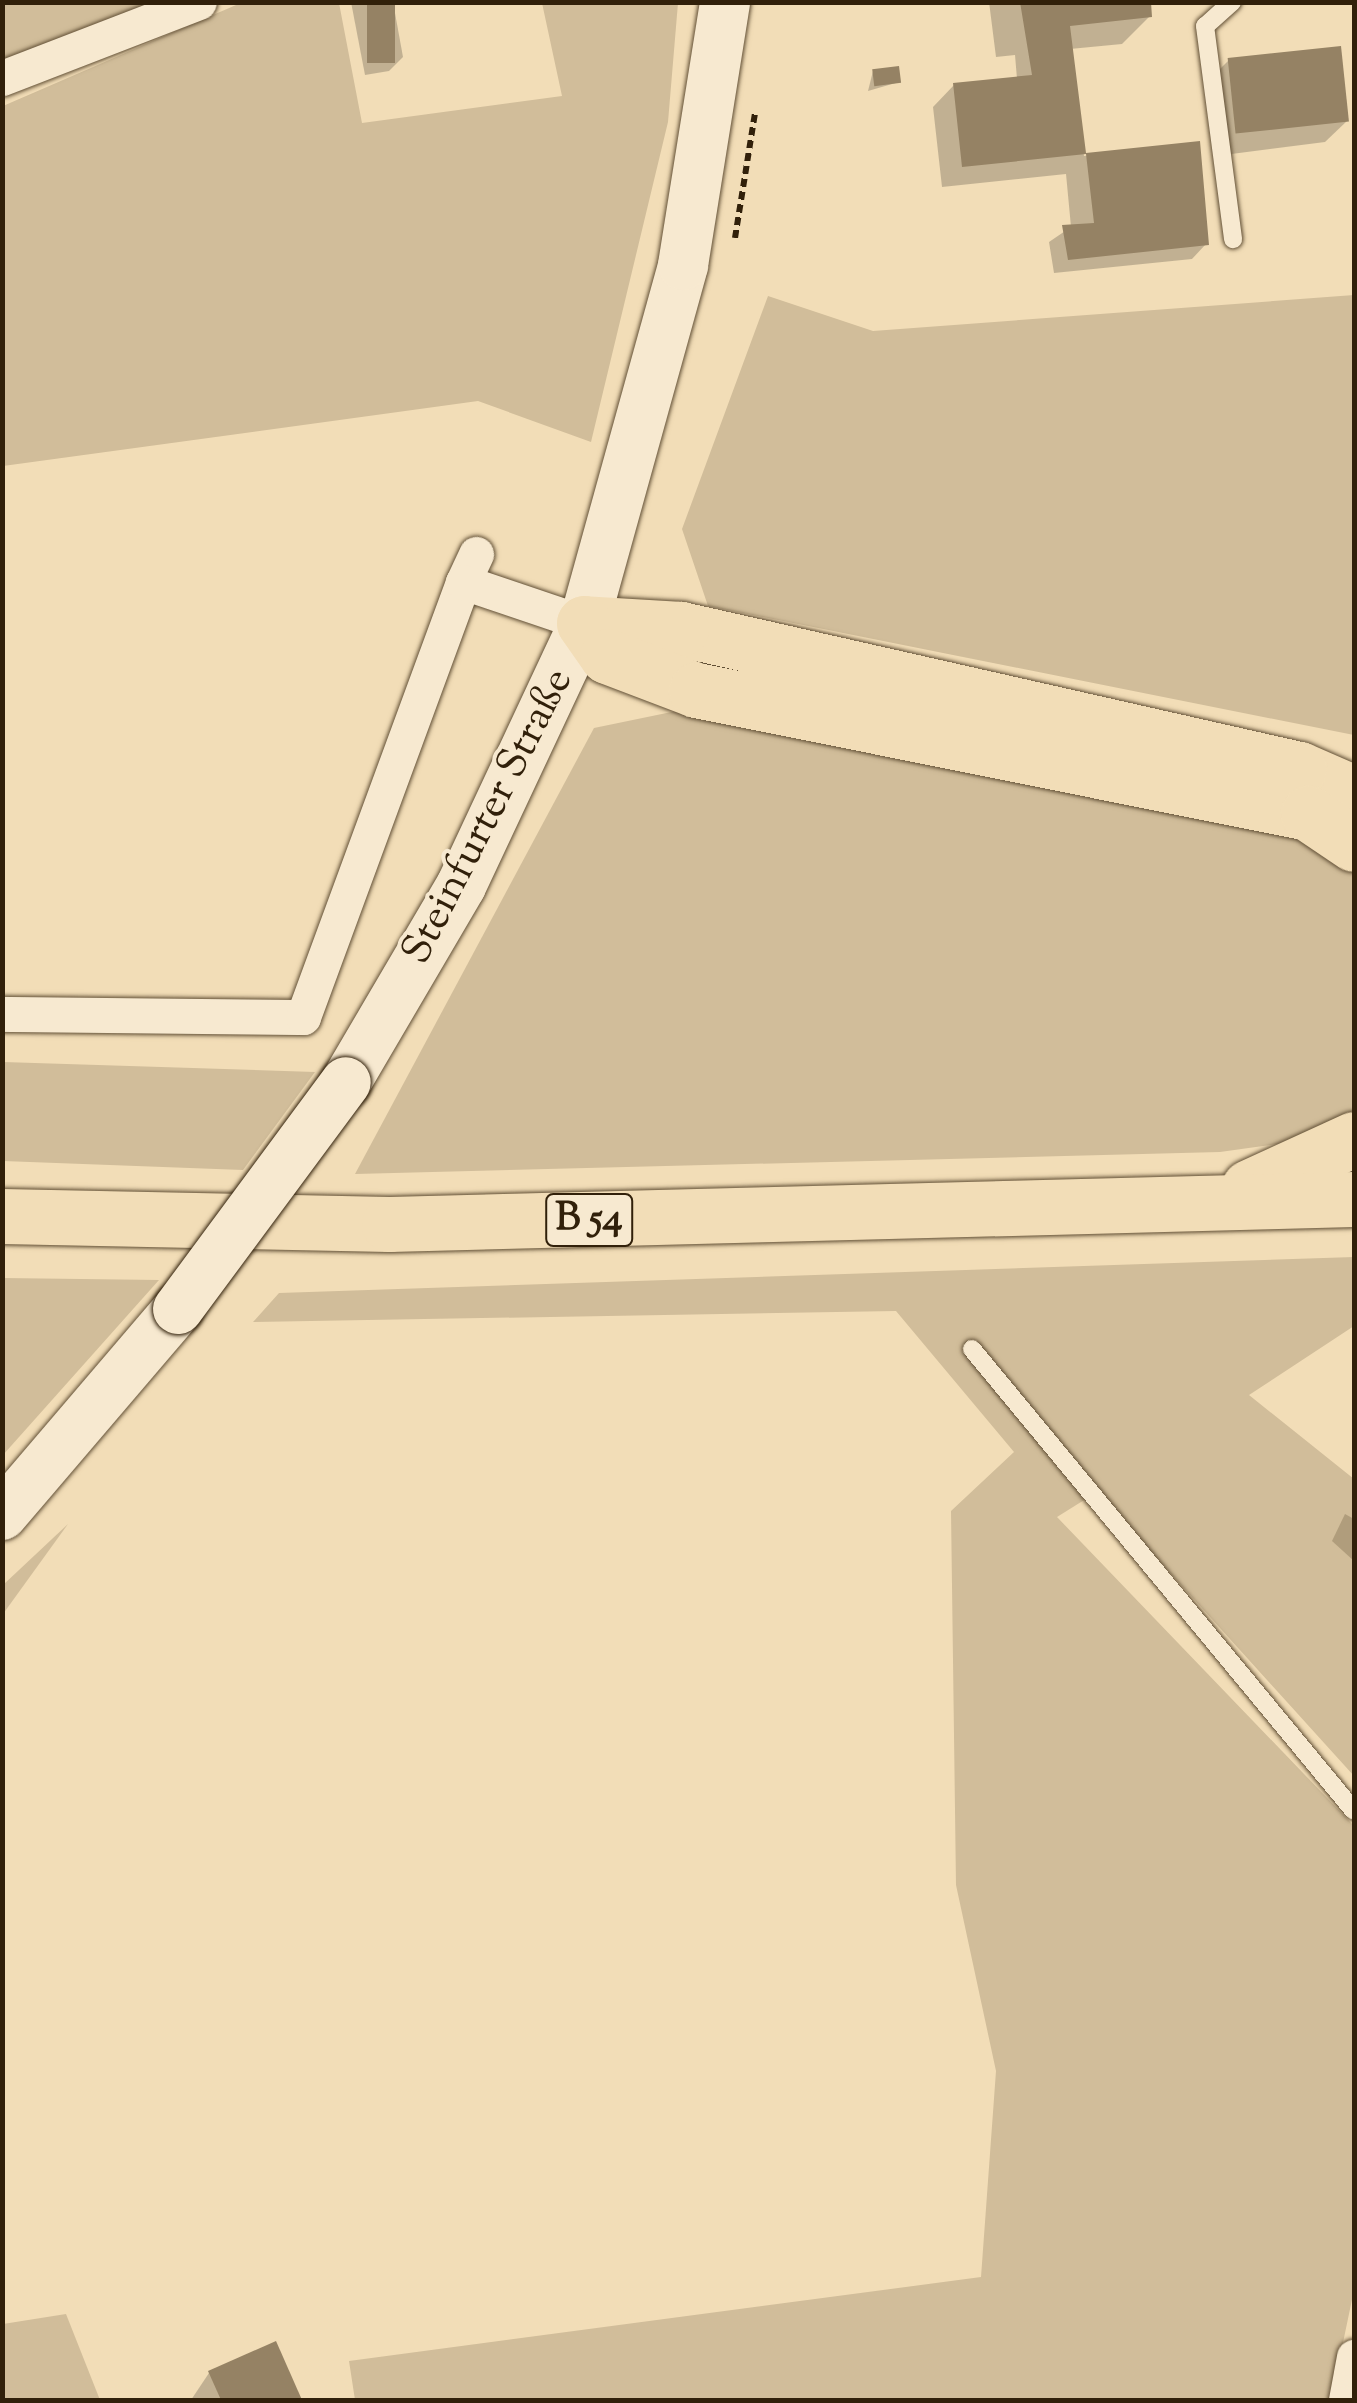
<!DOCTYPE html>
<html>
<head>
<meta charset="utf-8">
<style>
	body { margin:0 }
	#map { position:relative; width:1357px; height:2403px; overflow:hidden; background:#f2ddb7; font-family:"Sorts Mill Goudy",serif }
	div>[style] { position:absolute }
	.green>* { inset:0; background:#d1bd9a }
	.water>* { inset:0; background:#b09d7c }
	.shadow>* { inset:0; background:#0003 }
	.building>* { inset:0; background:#958264; transform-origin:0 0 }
	.path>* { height:6px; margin-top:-3px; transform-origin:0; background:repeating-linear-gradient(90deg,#31200a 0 8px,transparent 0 13px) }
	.roads { filter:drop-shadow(0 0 2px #614f35) drop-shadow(0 0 2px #614f35) }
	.service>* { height:18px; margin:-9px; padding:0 9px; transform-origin:9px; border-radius:9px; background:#f7e9d0 }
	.minor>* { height:35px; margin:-17.5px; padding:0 17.5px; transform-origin:17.5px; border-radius:17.5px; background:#f7e9d0 }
	.secondary>* { height:50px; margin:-25px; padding:0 25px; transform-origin:25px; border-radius:25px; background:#f7e9d0 }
	.trunk>* { height:55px; margin:-27.5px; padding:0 27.5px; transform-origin:27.5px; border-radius:27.5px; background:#f2ddb7 }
	.bridges { filter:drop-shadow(0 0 2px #31200a) drop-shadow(0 0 2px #31200a) }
	.secondary-bridge>* { height:50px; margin:-25px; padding:0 25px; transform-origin:25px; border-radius:25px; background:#f7e9d0 }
	span { translate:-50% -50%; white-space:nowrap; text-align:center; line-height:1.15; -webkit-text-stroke:8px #f7e9d0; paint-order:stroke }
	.shield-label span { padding:2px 8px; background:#f7e9d0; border:2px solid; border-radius:8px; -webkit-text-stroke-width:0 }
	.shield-label { font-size:40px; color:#31200a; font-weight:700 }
	.street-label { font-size:42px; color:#31200a }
	.frame { position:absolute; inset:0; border:5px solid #31200a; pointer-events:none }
</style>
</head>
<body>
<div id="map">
	<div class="green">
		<i style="clip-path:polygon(243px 2px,339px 3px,362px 123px,562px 96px,542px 3px,678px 3px,668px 122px,591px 442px,478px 401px,3px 466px,3px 106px)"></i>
		<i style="clip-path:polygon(3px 3px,165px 3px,3px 63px)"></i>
		<i style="clip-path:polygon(1354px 295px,1354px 735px,708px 606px,682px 529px,768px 296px,873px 331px)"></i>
		<i style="clip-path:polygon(686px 709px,1297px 832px,1354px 870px,1354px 1112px,1327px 1137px,1220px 1152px,355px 1174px,594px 728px)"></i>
		<i style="clip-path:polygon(3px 1062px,315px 1072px,243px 1170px,3px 1161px)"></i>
		<i style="clip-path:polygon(1354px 1257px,1354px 1326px,1249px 1395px,1354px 1479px,1354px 1776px,1097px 1492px,1057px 1517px,1354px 1826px,1354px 2290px,1331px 2400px,355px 2400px,349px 2361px,981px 2277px,996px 2071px,956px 1885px,951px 1511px,1014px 1452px,896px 1311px,253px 1322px,279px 1293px)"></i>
		<i style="clip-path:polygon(3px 1278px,159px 1280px,3px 1455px,2px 1278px)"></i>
		<i style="clip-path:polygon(68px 1524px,3px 1614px,3px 1585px)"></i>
		<i style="clip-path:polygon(66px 2314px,100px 2400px,3px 2400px,3px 2324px)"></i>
	</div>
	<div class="water">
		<i style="clip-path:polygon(1345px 1514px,1354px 1519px,1354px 1561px,1332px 1541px)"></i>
	</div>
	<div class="shadow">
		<i style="clip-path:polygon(351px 2px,393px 2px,403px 57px,389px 71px,365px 75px)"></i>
		<i style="clip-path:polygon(989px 2px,1148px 2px,1150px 16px,1122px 44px,1070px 49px,1084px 156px,1198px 144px,1206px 244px,1192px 259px,1054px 273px,1049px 242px,1071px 227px,1066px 174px,942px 187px,933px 107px,954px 85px,1017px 79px,1015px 55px,996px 57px)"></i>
		<i style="clip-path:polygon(1229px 60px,1347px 121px,1325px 142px,1216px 156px,1208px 81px)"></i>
		<i style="clip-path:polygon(873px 71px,899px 82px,868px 91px)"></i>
		<i style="clip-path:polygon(275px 2344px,299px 2400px,191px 2400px,209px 2373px)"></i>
	</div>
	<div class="building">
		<i style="left:367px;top:2px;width:28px;height:61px"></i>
		<i style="clip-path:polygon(1020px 2px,1151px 2px,1152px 17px,1070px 26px,1086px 153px,1200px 141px,1209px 245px,1068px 260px,1062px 225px,1094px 223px,1086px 154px,962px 167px,953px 83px,1032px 75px)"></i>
		<i style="left:1341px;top:46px;width:76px;height:114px;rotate:84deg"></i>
		<i style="left:899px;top:66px;width:17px;height:27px;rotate:83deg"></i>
		<i style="clip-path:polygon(276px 2341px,302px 2400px,221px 2400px,208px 2371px)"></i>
	</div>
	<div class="path">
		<i style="left:735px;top:238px;width:127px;rotate:-80.9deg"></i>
	</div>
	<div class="roads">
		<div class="service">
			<i style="left:1232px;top:2px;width:36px;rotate:138deg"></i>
			<i style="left:1205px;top:26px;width:215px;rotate:82.5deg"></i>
			<i style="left:972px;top:1349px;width:599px;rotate:50.41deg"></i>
		</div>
		<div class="minor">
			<i style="left:2px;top:78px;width:211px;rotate:-21.1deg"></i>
			<i style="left:463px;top:582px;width:31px;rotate:-65deg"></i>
			<i style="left:2px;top:1014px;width:301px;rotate:0.6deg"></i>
			<i style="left:303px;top:1017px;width:463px;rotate:-69.8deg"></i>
			<i style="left:463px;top:582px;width:128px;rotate:18.7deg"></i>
			<i style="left:1346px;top:2400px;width:44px;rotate:-79.5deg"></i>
		</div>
		<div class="secondary">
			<i style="left:346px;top:1082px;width:227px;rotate:-59.6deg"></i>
			<i style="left:461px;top:886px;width:290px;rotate:-64.9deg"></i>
			<i style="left:584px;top:623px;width:371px;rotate:-74.5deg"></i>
			<i style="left:683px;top:265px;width:266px;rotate:-80.9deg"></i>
			<i style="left:2px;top:1515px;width:271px;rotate:-49.5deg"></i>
		</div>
		<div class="trunk">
			<i style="left:1354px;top:793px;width:60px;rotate:-156.4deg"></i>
			<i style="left:1299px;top:769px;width:634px;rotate:-167.24deg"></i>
			<i style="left:681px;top:629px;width:97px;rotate:-176.5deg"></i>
			<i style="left:584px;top:623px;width:40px;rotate:55.1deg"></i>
			<i style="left:607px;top:656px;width:95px;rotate:20.9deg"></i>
			<i style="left:696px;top:690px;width:624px;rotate:11.36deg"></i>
			<i style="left:1308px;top:813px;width:55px;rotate:34deg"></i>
			<i style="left:1249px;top:1187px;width:115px;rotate:-24.6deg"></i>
			<i style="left:2px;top:1216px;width:387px;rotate:1.2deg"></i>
			<i style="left:389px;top:1224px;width:965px;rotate:-1.48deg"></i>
		</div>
	</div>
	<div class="bridges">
		<div class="secondary-bridge">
			<i style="left:178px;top:1309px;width:282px;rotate:-53.5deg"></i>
		</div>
	</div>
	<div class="shield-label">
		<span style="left:589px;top:1220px">B 54</span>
	</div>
	<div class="street-label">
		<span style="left:489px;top:817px;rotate:-63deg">Steinfurter Straße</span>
	</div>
	<div class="frame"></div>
</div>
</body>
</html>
